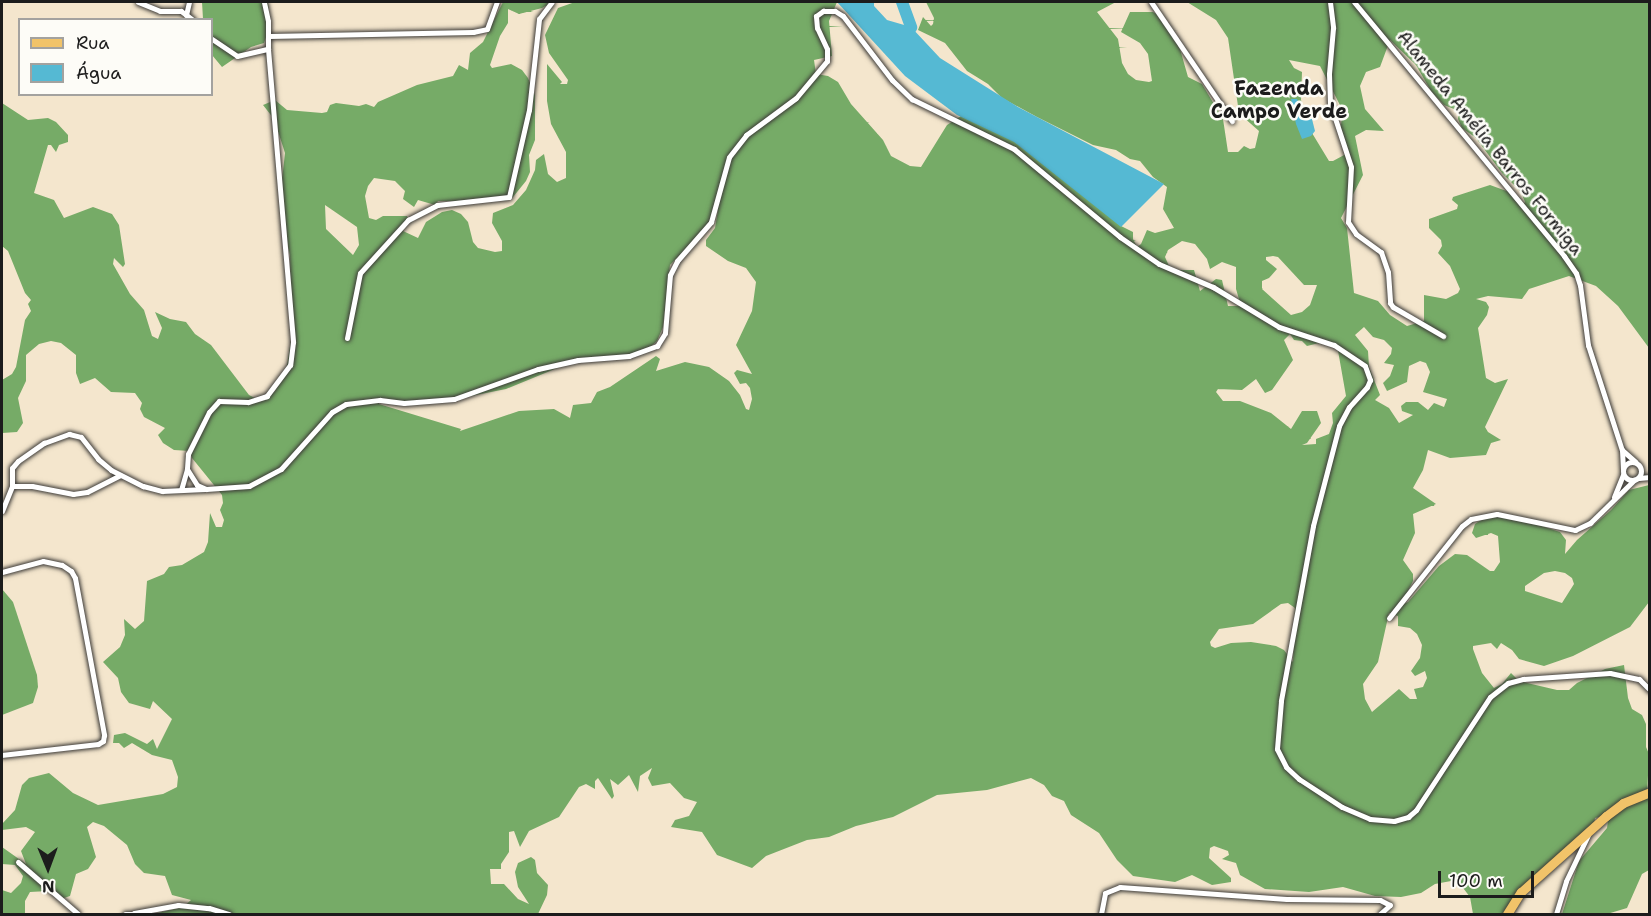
<!DOCTYPE html>
<html>
<head>
<meta charset="utf-8">
<style>
	body { margin:0 }
	#map { position:relative; width:1651px; height:916px; overflow:hidden; background:#f4e6cd; font-family:"Shantell Sans",sans-serif }
	div>[style] { position:absolute }
	.forest>* { inset:0; background:#76ab67 }
	.water>* { inset:0; background:#55b9d3 }
	.river>* { height:12px; margin:-6px; padding:0 6px; transform-origin:6px; border-radius:6px; background:#55b9d3 }
	.roads { filter:drop-shadow(0 0 2px #3c3a37) drop-shadow(0 0 2px #3c3a37) }
	.minor>* { height:5px; margin:-2.5px; padding:0 2.5px; transform-origin:2.5px; border-radius:2.5px; background:#fff }
	.minor>.ring { margin:-2.5px; padding:0; box-sizing:content-box; background:none; border:5px solid #fff; border-radius:50% }
	.primary>* { height:9px; margin:-4.5px; padding:0 4.5px; transform-origin:4.5px; border-radius:4.5px; background:#f1c369 }
	span { translate:-50% -50%; white-space:nowrap; text-align:center; line-height:1.15; -webkit-text-stroke:5px #fdfcf7; paint-order:stroke }
	.street-label { font-size:18px; color:#1c1c1c }
	.neighbourhood-label { font-size:20px; color:#1c1c1c; font-weight:700 }
	.frame { position:absolute; inset:0; border:3px solid #1c1c1c; pointer-events:none }
	.legend { position:absolute; left:18px; top:18px; width:195px; height:78px; box-sizing:border-box; background:#fdfcf7; border:2px solid #a3a29f; margin:0; padding:8px 10px; list-style:none; font-size:18px; color:#1c1c1c }
	.legend li { display:flex; align-items:center; gap:12px; height:30px }
	.legend b { width:30px; border:2px solid #a3a29f }
	.north { position:absolute; left:18px; top:838px; width:60px; height:60px; -webkit-text-stroke:4px #fdfcf7; paint-order:stroke; rotate:179deg; font-size:16px; font-weight:700; line-height:24px; text-align:center; color:#1c1c1c }
	.north::after { content:''; display:block; margin:auto; width:21px; height:27px; background:#1c1c1c; clip-path:polygon(50% 0,100% 100%,50% 72%,0 100%) }
	.scale { position:absolute; left:1438px; top:871px; width:96px; height:27px; box-sizing:border-box; border:3px solid #1c1c1c; border-top:0; padding-left:8px; font-size:18px; line-height:21px; white-space:nowrap; color:#1c1c1c; -webkit-text-stroke:4px #fdfcf7; paint-order:stroke }
</style>
</head>
<body>
<div id="map">
	<div class="forest">
		<i style="clip-path:polygon(202px 2px,268px 2px,270px 26px,264px 43px,251px 47px,222px 67px,212px 55px,212px 20px,203px 19px)"></i>
		<i style="clip-path:polygon(evenodd,503px 2px,552px 2px,542px 8px,519px 14px,508px 9px,508px 23px,500px 36px,490px 65px,492px 68px,511px 64px,522px 70px,528px 78px,535px 95px,535px 140px,529px 155px,530px 172px,526px 181px,513px 197px,505px 201px,438px 201px,435px 205px,418px 200px,414px 207px,403px 199px,405px 191px,395px 181px,374px 178px,368px 186px,365px 196px,369px 218px,376px 220px,383px 216px,407px 216px,409px 221px,403px 231px,418px 238px,426px 222px,442px 212px,452px 210px,461px 214px,468px 222px,473px 242px,478px 248px,495px 252px,502px 251px,502px 241px,492px 223px,493px 213px,513px 205px,526px 190px,535px 170px,536px 160px,544px 154px,548px 174px,557px 182px,566px 178px,566px 152px,551px 124px,547px 101px,547px 64px,562px 82px,560px 84px,567px 84px,568px 80px,549px 53px,545px 35px,558px 8px,575px 2px,837px 2px,829px 21px,832px 56px,814px 60px,816px 74px,828px 76px,838px 82px,851px 104px,883px 140px,891px 156px,910px 166px,921px 167px,947px 125px,961px 116px,977px 113px,1122px 215px,1121px 226px,1133px 232px,1133px 239px,1137px 247px,1141px 244px,1147px 230px,1155px 233px,1174px 228px,1163px 209px,1167px 187px,1153px 177px,1140px 161px,1130px 159px,1116px 150px,1093px 145px,1037px 117px,1002px 98px,988px 84px,967px 71px,945px 43px,918px 30px,923px 17px,931px 26px,933px 24px,934px 18px,926px 2px,1116px 2px,1097px 12px,1118px 39px,1122px 63px,1128px 74px,1136px 80px,1149px 82px,1152px 81px,1148px 54px,1140px 43px,1121px 32px,1130px 12px,1153px 12px,1163px 18px,1180px 49px,1188px 77px,1202px 84px,1223px 119px,1228px 152px,1238px 152px,1244px 146px,1250px 149px,1255px 148px,1259px 131px,1242px 116px,1238px 106px,1228px 38px,1216px 20px,1187px 2px,1649px 2px,1649px 348px,1618px 306px,1596px 286px,1569px 276px,1529px 289px,1522px 299px,1488px 296px,1476px 299px,1486px 302px,1489px 307px,1487px 315px,1478px 328px,1486px 378px,1495px 383px,1508px 379px,1485px 427px,1488px 432px,1501px 440px,1491px 443px,1486px 455px,1450px 458px,1428px 450px,1423px 470px,1413px 488px,1436px 504px,1413px 514px,1415px 533px,1403px 560px,1413px 574px,1413px 581px,1401px 605px,1408px 602px,1439px 566px,1455px 554px,1467px 555px,1490px 571px,1494px 571px,1500px 562px,1498px 536px,1491px 533px,1476px 538px,1472px 533px,1475px 524px,1487px 516px,1505px 514px,1560px 532px,1566px 540px,1565px 554px,1577px 540px,1611px 510px,1629px 490px,1649px 485px,1649px 602px,1630px 627px,1573px 656px,1544px 666px,1519px 659px,1512px 650px,1501px 643px,1497px 649px,1491px 643px,1473px 646px,1473px 649px,1482px 673px,1494px 688px,1502px 684px,1511px 673px,1519px 681px,1557px 690px,1569px 690px,1577px 683px,1605px 669px,1624px 665px,1628px 698px,1632px 709px,1642px 715px,1646px 724px,1646px 747px,1649px 754px,1647px 797px,1650px 801px,1649px 870px,1642px 874px,1627px 908px,1607px 914px,1562px 914px,1579px 861px,1607px 828px,1608px 821px,1605px 816px,1595px 818px,1594px 825px,1502px 914px,1473px 914px,1470px 897px,1460px 884px,1451px 881px,1435px 884px,1421px 893px,1401px 897px,1375px 896px,1343px 887px,1309px 892px,1265px 889px,1240px 875px,1236px 863px,1222px 859px,1229px 855px,1228px 851px,1214px 846px,1210px 848px,1209px 858px,1231px 878px,1231px 882px,1212px 885px,1192px 875px,1175px 882px,1133px 876px,1117px 860px,1099px 833px,1071px 815px,1064px 801px,1052px 796px,1044px 785px,1031px 778px,987px 790px,937px 795px,893px 817px,856px 826px,829px 837px,807px 840px,766px 856px,752px 868px,717px 855px,702px 832px,671px 827px,675px 820px,689px 816px,697px 802px,684px 798px,670px 783px,652px 786px,648px 778px,652px 768px,640px 776px,638px 792px,629px 775px,618px 785px,610px 779px,614px 796px,612px 799px,598px 778px,595px 781px,595px 789px,586px 784px,579px 787px,559px 817px,529px 831px,520px 847px,514px 831px,509px 832px,509px 852px,501px 864px,501px 869px,490px 869px,491px 884px,504px 884px,518px 899px,529px 904px,518px 887px,515px 872px,518px 863px,531px 857px,535px 860px,537px 873px,548px 885px,547px 895px,538px 914px,153px 914px,183px 907px,191px 900px,172px 895px,165px 876px,144px 873px,135px 864px,127px 845px,104px 826px,93px 822px,87px 827px,96px 857px,88px 869px,76px 874px,70px 896px,58px 900px,48px 891px,30px 892px,25px 901px,25px 914px,2px 914px,2px 890px,11px 893px,21px 883px,23px 876px,15px 865px,2px 864px,2px 847px,26px 864px,21px 851px,35px 832px,26px 827px,2px 830px,2px 824px,15px 810px,22px 785px,29px 778px,49px 773px,73px 793px,98px 805px,163px 794px,177px 787px,178px 777px,172px 760px,152px 755px,132px 743px,124px 748px,119px 743px,113px 743px,114px 735px,125px 733px,147px 744px,153px 739px,157px 749px,172px 719px,153px 701px,150px 709px,129px 703px,121px 692px,118px 678px,103px 662px,120px 647px,125px 635px,124px 619px,135px 629px,144px 621px,147px 581px,164px 574px,169px 567px,182px 565px,204px 552px,208px 542px,210px 513px,216px 527px,222px 527px,224px 520px,220px 510px,223px 503px,222px 495px,192px 458px,190px 451px,174px 450px,163px 443px,158px 435px,165px 428px,144px 417px,140px 409px,142px 403px,135px 393px,111px 392px,95px 378px,80px 384px,76px 373px,76px 355px,61px 343px,51px 341px,39px 344px,26px 355px,26px 381px,18px 398px,23px 423px,17px 432px,2px 433px,2px 380px,12px 374px,16px 367px,25px 320px,31px 311px,28px 304px,31px 300px,25px 293px,8px 251px,2px 246px,2px 103px,28px 120px,48px 118px,56px 122px,68px 135px,68px 142px,59px 145px,56px 152px,51px 145px,48px 145px,34px 193px,54px 200px,64px 218px,93px 207px,112px 214px,119px 225px,125px 264px,123px 267px,114px 258px,113px 264px,130px 294px,144px 310px,152px 336px,158px 339px,162px 328px,155px 312px,170px 319px,186px 322px,195px 334px,211px 345px,249px 395px,261px 401px,275px 391px,287px 365px,291px 340px,290px 255px,279px 207px,285px 153px,274px 119px,263px 105px,275px 100px,287px 110px,322px 113px,327px 112px,330px 105px,336px 103px,359px 106px,366px 104px,374px 107px,378px 102px,417px 85px,453px 76px,459px 65px,468px 70px,470px 53px,483px 42px,503px 2px,1390px 40px,1416px 65px,1431px 91px,1444px 105px,1459px 111px,1458px 119px,1462px 128px,1476px 138px,1502px 173px,1521px 192px,1525px 202px,1523px 205px,1512px 193px,1490px 185px,1453px 197px,1452px 200px,1458px 205px,1457px 209px,1429px 219px,1429px 228px,1441px 240px,1442px 246px,1438px 253px,1450px 266px,1460px 289px,1458px 293px,1446px 299px,1424px 295px,1424px 321px,1407px 326px,1390px 315px,1378px 301px,1354px 293px,1347px 228px,1341px 218px,1363px 175px,1355px 136px,1366px 130px,1384px 131px,1365px 109px,1360px 86px,1366px 72px,1380px 67px,1390px 40px,503px 2px,1289px 60px,1320px 66px,1343px 111px,1340px 131px,1346px 154px,1333px 161px,1329px 161px,1312px 133px,1301px 100px,1302px 72px,1294px 68px,1289px 60px,503px 2px,325px 205px,357px 227px,359px 245px,353px 255px,326px 229px,325px 205px,503px 2px,718px 210px,715px 228px,706px 240px,706px 246px,728px 261px,746px 268px,756px 282px,752px 311px,736px 345px,752px 374px,737px 370px,734px 373px,740px 384px,746px 383px,750px 388px,752px 399px,749px 410px,746px 409px,740px 395px,729px 381px,709px 367px,685px 362px,656px 371px,660px 359px,656px 356px,610px 387px,597px 392px,591px 403px,573px 405px,570px 418px,554px 409px,519px 411px,460px 431px,461px 429px,379px 404px,379px 401px,436px 403px,506px 389px,567px 364px,630px 356px,647px 350px,657px 341px,663px 327px,670px 265px,700px 234px,718px 210px,503px 2px,1182px 241px,1195px 244px,1207px 259px,1210px 269px,1222px 262px,1236px 267px,1236px 289px,1241px 306px,1228px 306px,1222px 280px,1216px 279px,1200px 291px,1194px 270px,1178px 270px,1169px 266px,1165px 257px,1168px 250px,1182px 241px,503px 2px,1273px 256px,1278px 257px,1304px 285px,1317px 285px,1310px 305px,1302px 312px,1291px 315px,1262px 289px,1262px 281px,1269px 278px,1277px 269px,1266px 260px,1266px 257px,1273px 256px,503px 2px,1364px 327px,1373px 337px,1384px 340px,1392px 348px,1391px 354px,1384px 363px,1394px 365px,1390px 376px,1383px 383px,1387px 391px,1407px 382px,1409px 366px,1420px 361px,1426px 363px,1430px 372px,1423px 392px,1447px 399px,1444px 407px,1434px 403px,1428px 410px,1418px 402px,1406px 402px,1401px 406px,1402px 411px,1413px 415px,1399px 423px,1389px 408px,1375px 400px,1380px 395px,1369px 367px,1368px 351px,1355px 335px,1364px 327px,503px 2px,1290px 334px,1294px 340px,1302px 341px,1307px 346px,1327px 341px,1337px 345px,1346px 396px,1332px 413px,1333px 423px,1329px 434px,1316px 439px,1316px 444px,1302px 445px,1307px 443px,1321px 423px,1317px 411px,1302px 411px,1291px 429px,1271px 413px,1240px 401px,1223px 401px,1216px 392px,1218px 389px,1242px 390px,1256px 379px,1265px 393px,1272px 390px,1293px 360px,1284px 340px,1290px 334px,503px 2px,1555px 571px,1565px 573px,1572px 578px,1574px 584px,1562px 603px,1525px 591px,1525px 586px,1544px 573px,1555px 571px,503px 2px,1288px 603px,1295px 608px,1293px 662px,1284px 650px,1276px 646px,1251px 642px,1231px 643px,1215px 648px,1211px 646px,1210px 642px,1219px 629px,1253px 624px,1281px 604px,1288px 603px,503px 2px,1389px 613px,1398px 616px,1398px 626px,1410px 628px,1417px 634px,1422px 645px,1420px 658px,1411px 671px,1415px 676px,1425px 671px,1427px 678px,1423px 687px,1414px 689px,1417px 699px,1410px 699px,1399px 689px,1372px 712px,1365px 699px,1363px 684px,1378px 662px,1389px 613px)"></i>
		<i style="clip-path:polygon(2px 589px,13px 602px,37px 675px,38px 687px,33px 703px,2px 715px)"></i>
	</div>
	<div class="water">
		<i style="clip-path:polygon(837px 2px,874px 2px,874px 6px,887px 20px,911px 27px,940px 58px,1018px 107px,1164px 184px,1121px 227px,1014px 142px,957px 115px,905px 76px)"></i>
		<i style="clip-path:polygon(1291px 99px,1297px 99px,1300px 106px,1312px 119px,1315px 131px,1311px 136px,1302px 139px,1296px 124px)"></i>
	</div>
	<div class="river">
		<i style="left:902px;top:2px;width:27px;rotate:70deg"></i>
	</div>
	<div class="roads">
		<div class="minor">
			<i style="left:138px;top:2px;width:24px;rotate:22deg"></i>
			<i style="left:160px;top:11px;width:21px"></i>
			<i style="left:181px;top:11px;width:15px;rotate:37deg"></i>
			<i style="left:1151px;top:2px;width:144px;rotate:55.8deg"></i>
			<i style="left:1330px;top:2px;width:26px;rotate:83deg"></i>
			<i style="left:1333px;top:28px;width:46px;rotate:95deg"></i>
			<i style="left:1329px;top:74px;width:29px;rotate:88deg"></i>
			<i style="left:1330px;top:103px;width:67px;rotate:71.8deg"></i>
			<i style="left:1351px;top:167px;width:55px;rotate:93.1deg"></i>
			<i style="left:1348px;top:222px;width:14px;rotate:56deg"></i>
			<i style="left:1356px;top:234px;width:31px;rotate:36deg"></i>
			<i style="left:1381px;top:252px;width:21px;rotate:71deg"></i>
			<i style="left:1388px;top:272px;width:31px;rotate:86deg"></i>
			<i style="left:1390px;top:303px;width:5px;rotate:53deg"></i>
			<i style="left:1393px;top:307px;width:58px;rotate:30.1deg"></i>
			<i style="left:1354px;top:2px;width:330px;rotate:50.4deg"></i>
			<i style="left:1564px;top:256px;width:21px;rotate:55deg"></i>
			<i style="left:1576px;top:273px;width:13px;rotate:72deg"></i>
			<i style="left:1580px;top:285px;width:61px;rotate:82.4deg"></i>
			<i style="left:1588px;top:345px;width:110px;rotate:72.1deg"></i>
			<i style="left:1622px;top:450px;width:19px;rotate:87deg"></i>
			<i style="left:186px;top:15px;width:13px;rotate:-77deg"></i>
			<i style="left:269px;top:36px;width:204px;rotate:-1.1deg"></i>
			<i style="left:473px;top:32px;width:14px;rotate:-12deg"></i>
			<i style="left:487px;top:29px;width:29px;rotate:-70deg"></i>
			<i style="left:212px;top:39px;width:30px;rotate:34deg"></i>
			<i style="left:237px;top:56px;width:32px;rotate:-13deg"></i>
			<i style="left:268px;top:49px;width:28px;rotate:-90deg"></i>
			<i style="left:268px;top:21px;width:19px;rotate:-102deg"></i>
			<i style="left:268px;top:49px;width:294px;rotate:85.1deg"></i>
			<i style="left:293px;top:342px;width:23px;rotate:97deg"></i>
			<i style="left:290px;top:365px;width:39px;rotate:127deg"></i>
			<i style="left:267px;top:396px;width:20px;rotate:162deg"></i>
			<i style="left:248px;top:402px;width:29px;rotate:-178deg"></i>
			<i style="left:219px;top:401px;width:15px;rotate:132deg"></i>
			<i style="left:209px;top:412px;width:47px;rotate:116.6deg"></i>
			<i style="left:188px;top:454px;width:15px;rotate:94deg"></i>
			<i style="left:187px;top:469px;width:19px;rotate:58deg"></i>
			<i style="left:197px;top:485px;width:10px;rotate:24deg"></i>
			<i style="left:206px;top:489px;width:43px;rotate:-4deg"></i>
			<i style="left:249px;top:486px;width:36px;rotate:-28deg"></i>
			<i style="left:281px;top:469px;width:76px;rotate:-48.2deg"></i>
			<i style="left:332px;top:412px;width:16px;rotate:-30deg"></i>
			<i style="left:346px;top:404px;width:34px;rotate:-7deg"></i>
			<i style="left:380px;top:400px;width:24px;rotate:7deg"></i>
			<i style="left:404px;top:403px;width:50px;rotate:-4.6deg"></i>
			<i style="left:454px;top:399px;width:89px;rotate:-19.7deg"></i>
			<i style="left:538px;top:369px;width:41px;rotate:-12.7deg"></i>
			<i style="left:578px;top:360px;width:51px;rotate:-4.5deg"></i>
			<i style="left:629px;top:356px;width:30px;rotate:-20deg"></i>
			<i style="left:657px;top:346px;width:15px;rotate:-58deg"></i>
			<i style="left:665px;top:333px;width:58px;rotate:-85.1deg"></i>
			<i style="left:670px;top:275px;width:16px;rotate:-63deg"></i>
			<i style="left:677px;top:261px;width:52px;rotate:-48.9deg"></i>
			<i style="left:711px;top:222px;width:67px;rotate:-74.5deg"></i>
			<i style="left:729px;top:157px;width:28px;rotate:-52deg"></i>
			<i style="left:746px;top:135px;width:62px;rotate:-36.5deg"></i>
			<i style="left:796px;top:98px;width:48px;rotate:-50deg"></i>
			<i style="left:827px;top:61px;width:12px;rotate:-90deg"></i>
			<i style="left:827px;top:49px;width:23px;rotate:-115deg"></i>
			<i style="left:817px;top:28px;width:12px;rotate:-95deg"></i>
			<i style="left:816px;top:16px;width:9px;rotate:-36deg"></i>
			<i style="left:823px;top:11px;width:12px"></i>
			<i style="left:835px;top:11px;width:9px;rotate:32deg"></i>
			<i style="left:843px;top:16px;width:81px;rotate:52.6deg"></i>
			<i style="left:892px;top:80px;width:28px;rotate:44deg"></i>
			<i style="left:912px;top:99px;width:114px;rotate:26.1deg"></i>
			<i style="left:1014px;top:149px;width:138px;rotate:39.7deg"></i>
			<i style="left:1120px;top:237px;width:47px;rotate:34.7deg"></i>
			<i style="left:1159px;top:264px;width:59px;rotate:23.1deg"></i>
			<i style="left:1213px;top:287px;width:77px;rotate:31.2deg"></i>
			<i style="left:1279px;top:327px;width:58px;rotate:18.1deg"></i>
			<i style="left:1334px;top:345px;width:37px;rotate:34deg"></i>
			<i style="left:1365px;top:366px;width:15px;rotate:70deg"></i>
			<i style="left:1370px;top:380px;width:8px;rotate:113deg"></i>
			<i style="left:1367px;top:387px;width:27px;rotate:132deg"></i>
			<i style="left:1349px;top:407px;width:21px;rotate:118deg"></i>
			<i style="left:1339px;top:426px;width:103px;rotate:104.6deg"></i>
			<i style="left:1313px;top:526px;width:178px;rotate:100.4deg"></i>
			<i style="left:1281px;top:701px;width:48px;rotate:94.8deg"></i>
			<i style="left:1277px;top:749px;width:20px;rotate:63deg"></i>
			<i style="left:1286px;top:767px;width:18px;rotate:43deg"></i>
			<i style="left:1299px;top:779px;width:51px;rotate:33.1deg"></i>
			<i style="left:1342px;top:807px;width:30px;rotate:23deg"></i>
			<i style="left:1370px;top:819px;width:24px;rotate:5deg"></i>
			<i style="left:1394px;top:821px;width:15px;rotate:-16deg"></i>
			<i style="left:1408px;top:817px;width:11px;rotate:-41deg"></i>
			<i style="left:1416px;top:810px;width:135px;rotate:-56.8deg"></i>
			<i style="left:1490px;top:697px;width:23px;rotate:-38deg"></i>
			<i style="left:1508px;top:683px;width:16px;rotate:-15deg"></i>
			<i style="left:1523px;top:679px;width:87px;rotate:-3.9deg"></i>
			<i style="left:1610px;top:673px;width:30px;rotate:12deg"></i>
			<i style="left:1639px;top:679px;width:16px;rotate:45deg"></i>
			<i style="left:347px;top:338px;width:66px;rotate:-78.7deg"></i>
			<i style="left:360px;top:273px;width:72px;rotate:-47.8deg"></i>
			<i style="left:408px;top:220px;width:33px;rotate:-27deg"></i>
			<i style="left:437px;top:205px;width:72px;rotate:-6.3deg"></i>
			<i style="left:509px;top:197px;width:89px;rotate:-77.1deg"></i>
			<i style="left:529px;top:110px;width:92px;rotate:-83.7deg"></i>
			<i style="left:539px;top:19px;width:21px;rotate:-53deg"></i>
			<i style="left:1622px;top:450px;width:18px;rotate:41deg"></i>
			<i class="ring" style="left:1623px;top:462px;width:13px;height:13px"></i>
			<i style="left:1639px;top:478px;width:11px;rotate:-5deg"></i>
			<i style="left:12px;top:486px;width:20px"></i>
			<i style="left:32px;top:486px;width:42px;rotate:11deg"></i>
			<i style="left:73px;top:494px;width:14px;rotate:-8deg"></i>
			<i style="left:87px;top:492px;width:37px;rotate:-27deg"></i>
			<i style="left:181px;top:490px;width:22px;rotate:-74deg"></i>
			<i style="left:1614px;top:497px;width:24px;rotate:-68deg"></i>
			<i style="left:2px;top:511px;width:27px;rotate:-68deg"></i>
			<i style="left:12px;top:486px;width:18px;rotate:-90deg"></i>
			<i style="left:12px;top:468px;width:9px;rotate:-49deg"></i>
			<i style="left:18px;top:461px;width:32px;rotate:-35deg"></i>
			<i style="left:44px;top:443px;width:27px;rotate:-20deg"></i>
			<i style="left:69px;top:434px;width:12px;rotate:14deg"></i>
			<i style="left:81px;top:437px;width:28px;rotate:52deg"></i>
			<i style="left:98px;top:459px;width:17px;rotate:40deg"></i>
			<i style="left:111px;top:470px;width:36px;rotate:27deg"></i>
			<i style="left:143px;top:486px;width:20px;rotate:15deg"></i>
			<i style="left:162px;top:491px;width:43px;rotate:-2.7deg"></i>
			<i style="left:2px;top:572px;width:42px;rotate:-15deg"></i>
			<i style="left:43px;top:561px;width:19px;rotate:12deg"></i>
			<i style="left:62px;top:565px;width:11px;rotate:34deg"></i>
			<i style="left:71px;top:571px;width:8px;rotate:60deg"></i>
			<i style="left:75px;top:578px;width:160px;rotate:79.5deg"></i>
			<i style="left:104px;top:735px;width:6px;rotate:99deg"></i>
			<i style="left:103px;top:741px;width:6px;rotate:149deg"></i>
			<i style="left:98px;top:744px;width:97px;rotate:173.5deg"></i>
			<i style="left:1389px;top:618px;width:117px;rotate:-51.6deg"></i>
			<i style="left:1462px;top:526px;width:11px;rotate:-38deg"></i>
			<i style="left:1471px;top:519px;width:26px;rotate:-11deg"></i>
			<i style="left:1497px;top:514px;width:80px;rotate:11.6deg"></i>
			<i style="left:1575px;top:530px;width:17px;rotate:-25deg"></i>
			<i style="left:1590px;top:523px;width:62px;rotate:-44.3deg"></i>
			<i style="left:18px;top:862px;width:79px;rotate:40.9deg"></i>
			<i style="left:134px;top:913px;width:45px;rotate:-10.3deg"></i>
			<i style="left:178px;top:905px;width:31px;rotate:6deg"></i>
			<i style="left:209px;top:908px;width:21px;rotate:17deg"></i>
			<i style="left:125px;top:914px;width:21px"></i>
			<i style="left:1101px;top:914px;width:21px;rotate:-79deg"></i>
			<i style="left:1105px;top:893px;width:16px;rotate:-22deg"></i>
			<i style="left:1120px;top:887px;width:167px;rotate:4.1deg"></i>
			<i style="left:1287px;top:899px;width:93px;rotate:0.6deg"></i>
			<i style="left:1380px;top:900px;width:11px;rotate:27deg"></i>
			<i style="left:1390px;top:905px;width:13px;rotate:138deg"></i>
			<i style="left:1556px;top:914px;width:34px;rotate:-73deg"></i>
			<i style="left:1566px;top:881px;width:51px;rotate:-64.4deg"></i>
		</div>
		<div class="primary">
			<i style="left:1507px;top:914px;width:26px;rotate:-58deg"></i>
			<i style="left:1521px;top:892px;width:114px;rotate:-41.8deg"></i>
			<i style="left:1606px;top:816px;width:21px;rotate:-37deg"></i>
			<i style="left:1623px;top:803px;width:29px;rotate:-22deg"></i>
		</div>
	</div>
	<div class="street-label">
		<span style="left:1490px;top:143px;rotate:51deg">Alameda Amélia Barros Formiga</span>
	</div>
	<div class="neighbourhood-label">
		<span style="left:1279px;top:100px">Fazenda<br>Campo Verde</span>
	</div>
	<div class="frame"></div>
	<ul class="legend">
	<li><b style="height:8px;background:#f1c369"></b>Rua</li>
	<li><b style="height:16px;background:#55b9d3"></b>Água</li>
	</ul>
	<div class="north">N</div>
	<div class="scale">100 m</div>
</div>
</body>
</html>
